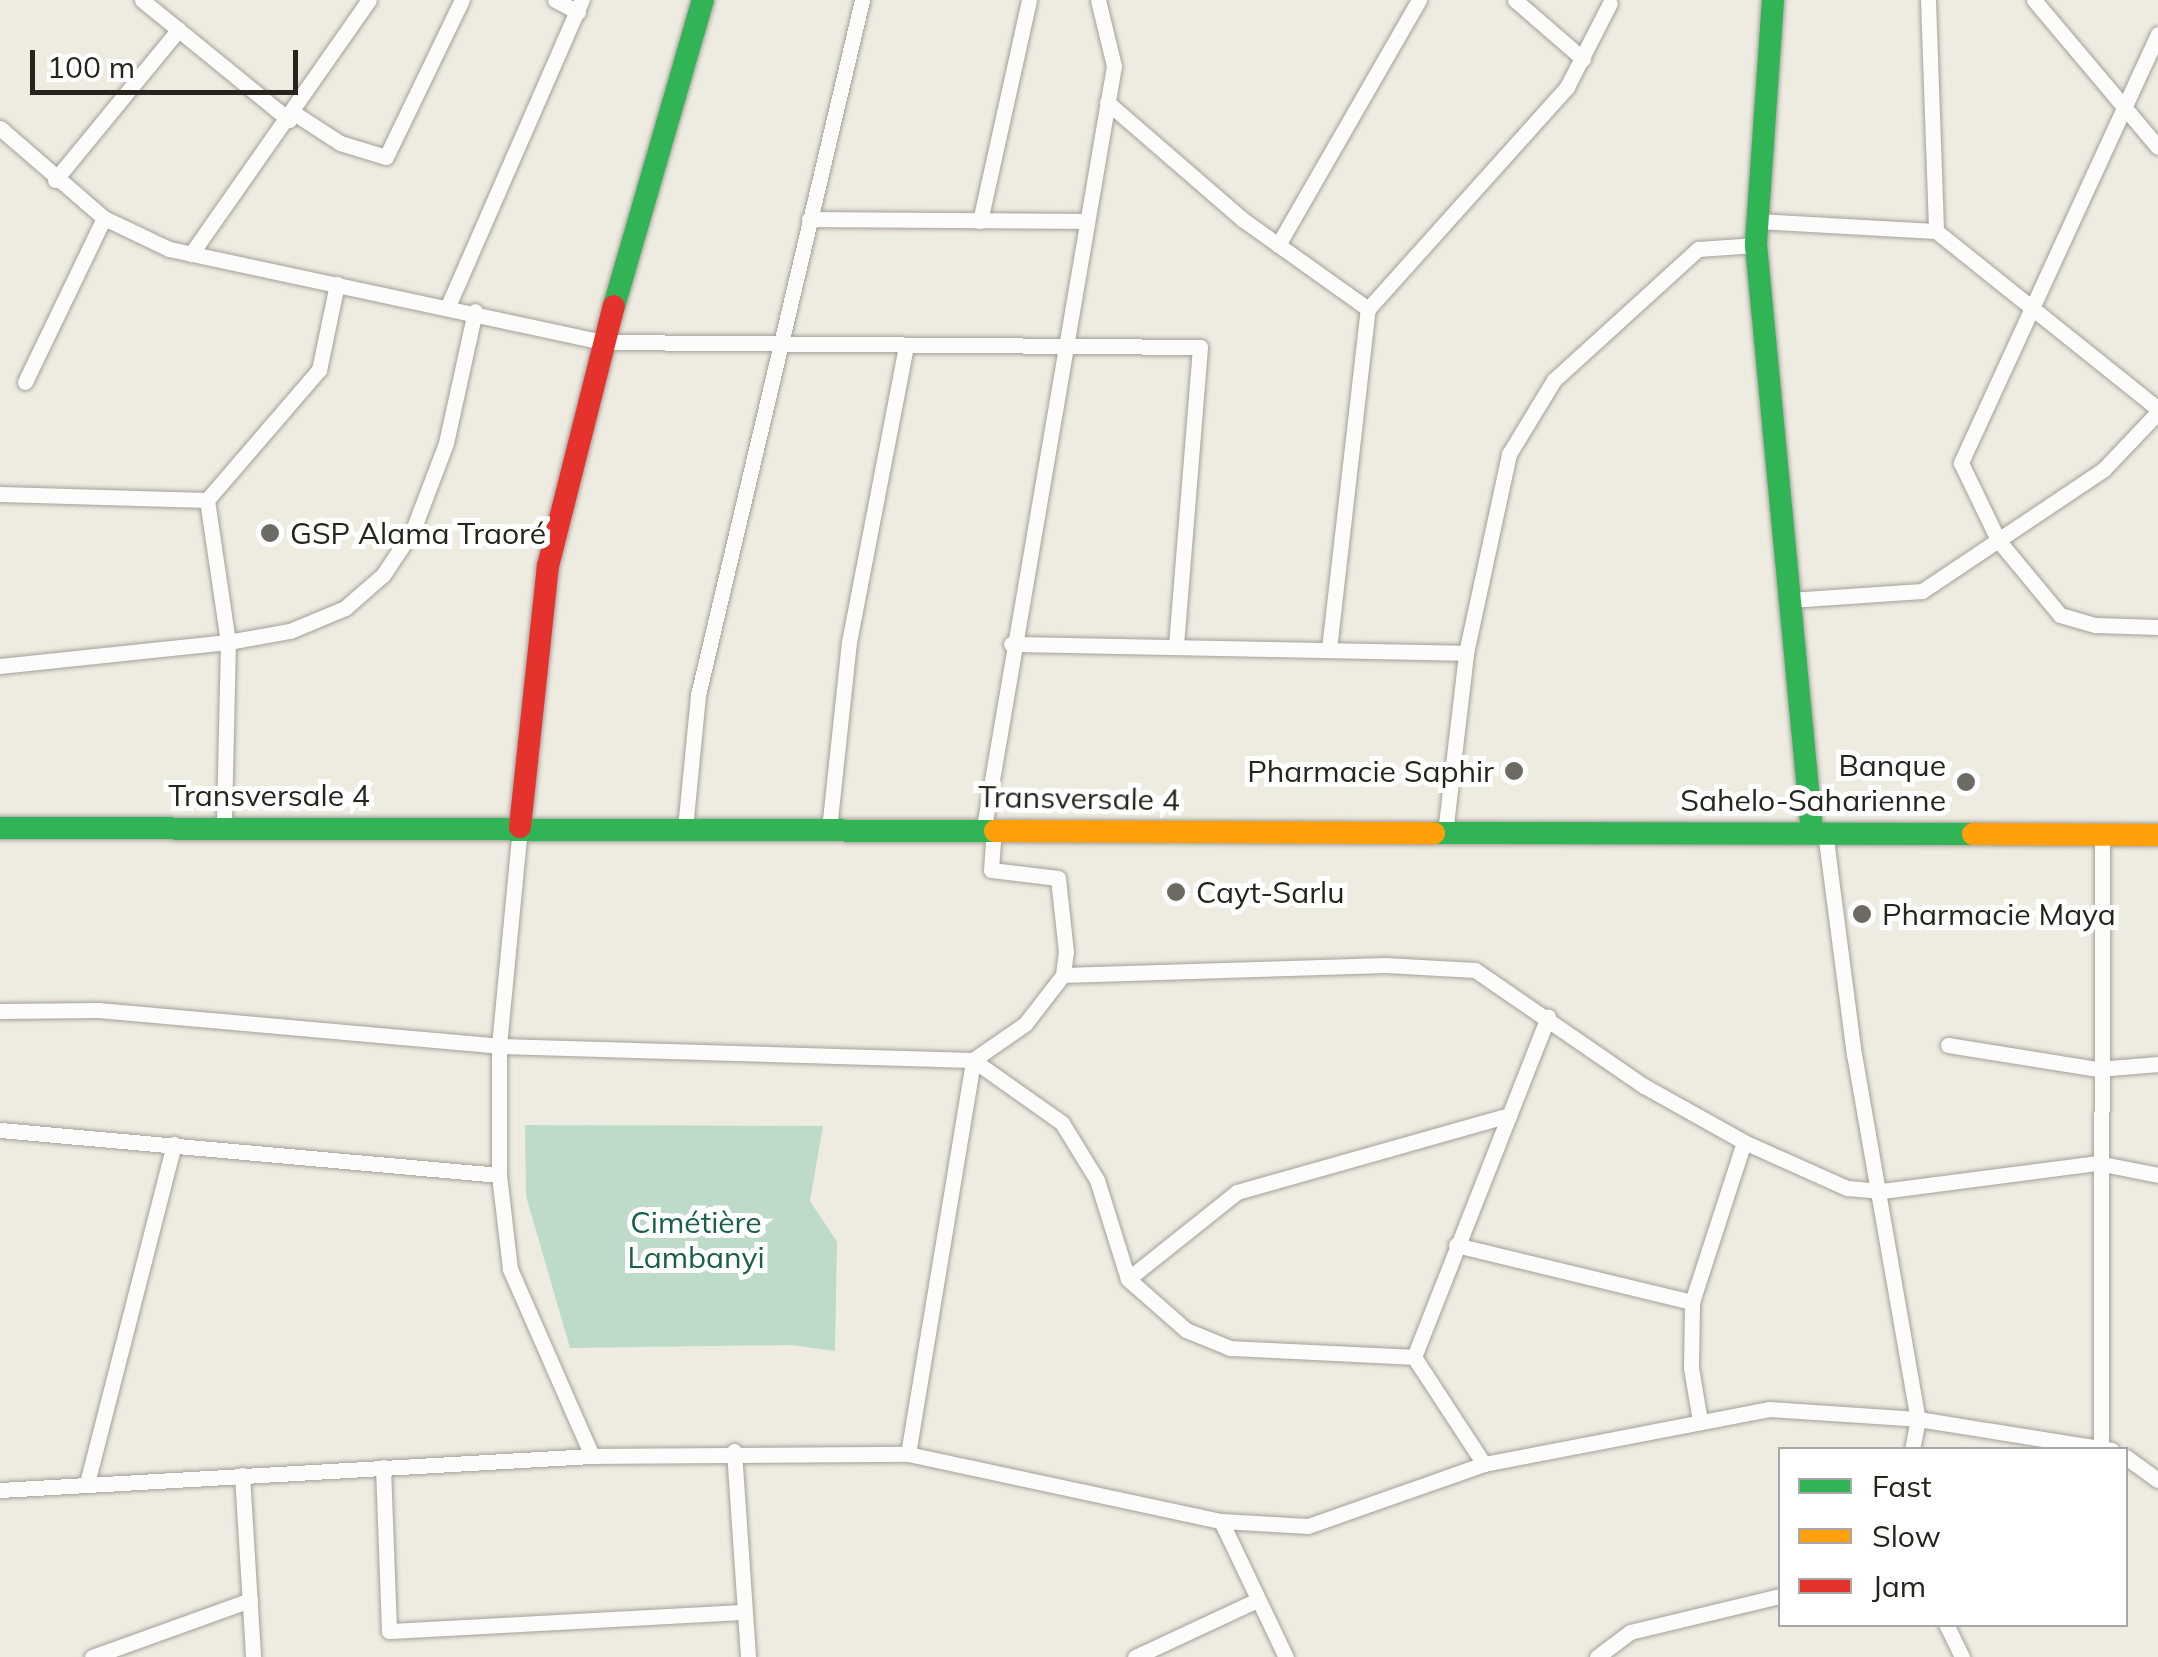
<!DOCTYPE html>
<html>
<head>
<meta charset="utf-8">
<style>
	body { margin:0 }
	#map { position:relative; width:2158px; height:1657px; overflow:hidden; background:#eeebe1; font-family:Mulish,sans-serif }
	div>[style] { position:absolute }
	.green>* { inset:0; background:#bedbc9 }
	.roads { filter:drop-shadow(0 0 2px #a3a098) drop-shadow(0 0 2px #a3a098) }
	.street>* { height:15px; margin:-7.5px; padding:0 7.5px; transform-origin:7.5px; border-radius:7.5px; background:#fcfcfa }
	.fast>* { height:22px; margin:-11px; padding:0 11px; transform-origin:11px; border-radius:11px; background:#30b455 }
	.slow>* { height:22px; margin:-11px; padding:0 11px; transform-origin:11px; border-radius:11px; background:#ff9f0a }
	.jam>* { height:22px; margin:-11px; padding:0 11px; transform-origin:11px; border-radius:11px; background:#e5322d }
	.dots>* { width:28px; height:28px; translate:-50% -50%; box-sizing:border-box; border:5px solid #fff; border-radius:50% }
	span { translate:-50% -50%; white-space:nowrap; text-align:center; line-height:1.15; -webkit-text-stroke:10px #fff; paint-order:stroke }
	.poi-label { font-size:30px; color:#26241d }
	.left { translate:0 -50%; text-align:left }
	.right { translate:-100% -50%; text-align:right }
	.street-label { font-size:30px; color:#26241d }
	.park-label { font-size:30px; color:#1a6047 }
	.legend { position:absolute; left:1778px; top:1447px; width:350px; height:180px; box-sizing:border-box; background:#fff; border:2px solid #a8a7a5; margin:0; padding:12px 18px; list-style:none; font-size:30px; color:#26241d }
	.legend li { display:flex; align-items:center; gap:20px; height:50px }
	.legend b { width:50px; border:2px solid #a8a7a5 }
	.scale { position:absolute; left:30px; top:50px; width:268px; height:45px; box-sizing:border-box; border:5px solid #26241d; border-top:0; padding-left:12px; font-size:30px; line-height:35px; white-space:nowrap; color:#26241d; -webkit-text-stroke:8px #fff; paint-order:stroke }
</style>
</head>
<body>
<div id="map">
	<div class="green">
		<i style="clip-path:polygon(525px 1125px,823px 1126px,810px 1201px,837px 1242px,835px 1351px,791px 1345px,570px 1348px,526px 1196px)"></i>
	</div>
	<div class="roads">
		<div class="street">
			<i style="left:142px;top:0;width:190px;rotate:39.2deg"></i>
			<i style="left:555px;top:0;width:26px;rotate:28deg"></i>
			<i style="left:1515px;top:0;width:90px;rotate:40.9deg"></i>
			<i style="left:1928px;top:0;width:231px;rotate:88deg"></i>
			<i style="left:2034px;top:0;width:192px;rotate:49.9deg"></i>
			<i style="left:2158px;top:34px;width:472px;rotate:114.7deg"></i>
			<i style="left:1961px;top:463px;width:85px;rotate:64.3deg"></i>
			<i style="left:1998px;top:540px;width:97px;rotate:50.4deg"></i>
			<i style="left:2060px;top:615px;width:37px;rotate:16deg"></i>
			<i style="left:2096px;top:625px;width:62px;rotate:1.8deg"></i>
			<i style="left:1107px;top:102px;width:179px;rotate:40.9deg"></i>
			<i style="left:1242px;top:219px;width:155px;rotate:35.5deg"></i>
			<i style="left:294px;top:113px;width:55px;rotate:33.1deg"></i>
			<i style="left:340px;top:143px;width:48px;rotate:16.9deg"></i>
			<i style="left:386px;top:157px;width:174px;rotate:-64.2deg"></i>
			<i style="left:0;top:128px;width:138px;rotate:40.9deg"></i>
			<i style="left:104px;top:218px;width:72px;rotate:25.5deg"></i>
			<i style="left:169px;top:249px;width:444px;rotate:12.1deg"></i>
			<i style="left:603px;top:342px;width:597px;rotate:0.48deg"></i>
			<i style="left:1200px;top:347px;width:300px;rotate:94.6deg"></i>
			<i style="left:55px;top:180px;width:195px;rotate:-50.6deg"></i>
			<i style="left:809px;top:219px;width:278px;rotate:0.4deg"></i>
			<i style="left:980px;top:221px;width:226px;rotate:-77.5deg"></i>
			<i style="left:1756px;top:221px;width:180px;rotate:3.2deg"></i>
			<i style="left:1936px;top:231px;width:285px;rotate:38.7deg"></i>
			<i style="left:1278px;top:245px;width:283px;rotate:-60.1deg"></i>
			<i style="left:191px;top:254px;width:310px;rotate:-55deg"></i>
			<i style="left:448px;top:306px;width:334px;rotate:-66.4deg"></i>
			<i style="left:25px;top:382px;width:182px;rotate:-64.3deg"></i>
			<i style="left:0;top:494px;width:207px;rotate:1.7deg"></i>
			<i style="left:207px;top:500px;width:172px;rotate:-49.3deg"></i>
			<i style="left:319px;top:370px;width:88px;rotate:-78.2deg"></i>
			<i style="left:207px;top:500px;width:144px;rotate:81.6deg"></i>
			<i style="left:228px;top:642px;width:182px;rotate:91.3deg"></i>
			<i style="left:1790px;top:600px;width:132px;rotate:-3.9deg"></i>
			<i style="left:1922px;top:591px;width:219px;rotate:-33.8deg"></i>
			<i style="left:2104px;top:469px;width:79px;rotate:-46.5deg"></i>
			<i style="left:1011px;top:644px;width:455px;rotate:1.1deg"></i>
			<i style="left:1329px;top:649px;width:342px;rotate:-83.5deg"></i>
			<i style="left:1368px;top:309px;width:298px;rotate:-48.1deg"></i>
			<i style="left:1567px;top:87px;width:94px;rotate:-62.9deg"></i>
			<i style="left:0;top:666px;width:229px;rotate:-6deg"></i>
			<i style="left:228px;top:642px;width:63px;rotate:-10.1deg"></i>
			<i style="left:290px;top:631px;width:60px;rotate:-22.7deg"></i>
			<i style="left:345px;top:608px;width:50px;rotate:-41deg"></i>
			<i style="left:383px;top:575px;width:54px;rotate:-56.3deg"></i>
			<i style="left:413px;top:530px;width:93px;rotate:-69.2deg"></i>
			<i style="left:446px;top:443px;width:135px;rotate:-77.6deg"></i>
			<i style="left:520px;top:827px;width:220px;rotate:95.5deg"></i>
			<i style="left:499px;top:1046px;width:129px;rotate:90deg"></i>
			<i style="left:499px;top:1175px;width:95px;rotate:83.3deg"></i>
			<i style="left:510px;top:1269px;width:204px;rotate:66.3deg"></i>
			<i style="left:984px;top:827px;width:772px;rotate:-80.31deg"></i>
			<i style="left:1114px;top:66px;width:68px;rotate:-103.6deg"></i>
			<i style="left:685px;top:828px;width:134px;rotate:-84.4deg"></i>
			<i style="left:698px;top:695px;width:714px;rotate:-76.72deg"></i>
			<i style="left:829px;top:829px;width:188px;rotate:-83.9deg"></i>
			<i style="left:849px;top:642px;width:301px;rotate:-79.1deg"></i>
			<i style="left:1825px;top:832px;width:224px;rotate:82.6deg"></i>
			<i style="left:1854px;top:1054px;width:371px;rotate:80.1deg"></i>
			<i style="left:1918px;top:1419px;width:32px;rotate:101deg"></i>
			<i style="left:1445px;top:833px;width:181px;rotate:-83.3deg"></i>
			<i style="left:1466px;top:653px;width:204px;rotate:-77.8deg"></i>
			<i style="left:1509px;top:454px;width:87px;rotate:-58.7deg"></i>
			<i style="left:1554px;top:380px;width:195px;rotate:-42.3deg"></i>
			<i style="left:1698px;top:249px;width:58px;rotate:-3.9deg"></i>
			<i style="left:1063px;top:975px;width:322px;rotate:-1.8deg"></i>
			<i style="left:1385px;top:965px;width:90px;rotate:3.2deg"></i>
			<i style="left:1475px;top:970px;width:205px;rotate:34.5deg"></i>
			<i style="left:1644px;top:1086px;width:115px;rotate:29.2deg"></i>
			<i style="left:1744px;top:1142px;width:113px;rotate:24.1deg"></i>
			<i style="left:1847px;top:1188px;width:35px;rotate:5deg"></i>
			<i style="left:1882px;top:1191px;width:218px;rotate:-7.4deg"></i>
			<i style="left:2098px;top:1163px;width:61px;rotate:11.3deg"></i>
			<i style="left:0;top:1011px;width:98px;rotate:-0.6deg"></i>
			<i style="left:98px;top:1010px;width:403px;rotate:5.1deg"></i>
			<i style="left:499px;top:1046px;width:474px;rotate:1.7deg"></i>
			<i style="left:973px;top:1060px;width:63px;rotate:-34.7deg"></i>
			<i style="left:1025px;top:1024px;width:62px;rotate:-52.2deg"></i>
			<i style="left:1063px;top:975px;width:23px;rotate:-83deg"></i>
			<i style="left:1066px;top:952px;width:74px;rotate:-96.2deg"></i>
			<i style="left:1058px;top:878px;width:67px;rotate:-173.2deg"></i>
			<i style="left:991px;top:870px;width:43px;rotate:-86deg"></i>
			<i style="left:1948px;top:1045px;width:152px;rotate:9.1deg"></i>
			<i style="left:2098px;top:1069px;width:60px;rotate:-4.8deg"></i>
			<i style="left:0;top:1130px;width:501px;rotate:5.15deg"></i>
			<i style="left:1456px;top:1245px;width:243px;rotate:13.6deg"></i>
			<i style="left:1128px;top:1279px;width:139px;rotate:-38.6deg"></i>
			<i style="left:1237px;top:1192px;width:283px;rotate:-15.8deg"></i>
			<i style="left:1700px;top:1421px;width:54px;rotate:-99.6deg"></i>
			<i style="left:1691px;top:1368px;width:66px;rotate:-89.1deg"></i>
			<i style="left:1692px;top:1302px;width:168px;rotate:-72deg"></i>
			<i style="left:2101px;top:1444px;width:610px;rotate:-89.91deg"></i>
			<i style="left:734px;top:1451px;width:206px;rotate:86.1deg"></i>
			<i style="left:908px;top:1454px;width:399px;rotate:-80.6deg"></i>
			<i style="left:973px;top:1060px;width:109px;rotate:35.3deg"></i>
			<i style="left:1062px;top:1123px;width:67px;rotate:58.4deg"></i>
			<i style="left:1097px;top:1180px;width:104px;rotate:72.6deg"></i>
			<i style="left:1128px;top:1279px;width:77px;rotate:41.3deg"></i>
			<i style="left:1186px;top:1330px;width:48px;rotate:22.2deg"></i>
			<i style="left:1230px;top:1348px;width:184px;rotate:2.8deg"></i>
			<i style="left:2126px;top:1457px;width:39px;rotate:36deg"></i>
			<i style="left:1484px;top:1464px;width:128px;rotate:-123.2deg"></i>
			<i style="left:1414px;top:1357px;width:366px;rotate:-68.5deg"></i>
			<i style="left:383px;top:1467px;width:164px;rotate:87.9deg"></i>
			<i style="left:389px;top:1631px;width:355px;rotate:-3.1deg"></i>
			<i style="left:242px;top:1475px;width:182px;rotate:86.5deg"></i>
			<i style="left:87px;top:1483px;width:350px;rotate:-75.6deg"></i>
			<i style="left:0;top:1490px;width:593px;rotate:-3.29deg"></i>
			<i style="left:592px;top:1456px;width:316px;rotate:-0.4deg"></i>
			<i style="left:908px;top:1454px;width:320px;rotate:12.1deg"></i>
			<i style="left:1221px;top:1521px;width:87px;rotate:3.3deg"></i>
			<i style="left:1308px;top:1526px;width:187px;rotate:-19.4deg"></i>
			<i style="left:1484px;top:1464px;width:290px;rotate:-10.9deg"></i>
			<i style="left:1769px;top:1409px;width:149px;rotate:3.8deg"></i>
			<i style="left:1918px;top:1419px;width:196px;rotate:9.1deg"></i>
			<i style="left:1221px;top:1521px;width:151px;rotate:64.5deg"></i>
			<i style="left:1946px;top:1624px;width:37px;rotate:64deg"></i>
			<i style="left:92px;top:1657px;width:168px;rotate:-19.8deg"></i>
			<i style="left:1135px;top:1657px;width:132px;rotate:-25deg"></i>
			<i style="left:1597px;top:1657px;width:41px;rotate:-37.1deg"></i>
			<i style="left:1630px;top:1632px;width:154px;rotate:-13.5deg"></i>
		</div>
		<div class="fast">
			<i style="left:1773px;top:0;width:246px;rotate:94deg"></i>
			<i style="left:1756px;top:245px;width:590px;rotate:84.55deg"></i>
			<i style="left:614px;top:306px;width:319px;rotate:-73.8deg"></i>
			<i style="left:0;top:828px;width:995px;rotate:0.17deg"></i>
			<i style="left:1434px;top:833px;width:539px;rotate:0.11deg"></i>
		</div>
		<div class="slow">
			<i style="left:995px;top:831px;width:439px;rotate:0.3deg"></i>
			<i style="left:1973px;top:834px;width:185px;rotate:0.3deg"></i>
		</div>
		<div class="jam">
			<i style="left:520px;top:827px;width:262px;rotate:-83.9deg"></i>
			<i style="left:548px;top:566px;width:268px;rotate:-75.8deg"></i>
		</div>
	</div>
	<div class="dots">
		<i style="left:270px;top:533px;background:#6c6a62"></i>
		<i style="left:1514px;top:771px;background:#6c6a62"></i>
		<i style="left:1966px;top:782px;background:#6c6a62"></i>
		<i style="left:1176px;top:892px;background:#6c6a62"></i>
		<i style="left:1862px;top:914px;background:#6c6a62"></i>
	</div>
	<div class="poi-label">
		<span class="left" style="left:290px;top:533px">GSP Alama Traoré</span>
		<span class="right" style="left:1946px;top:782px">Banque<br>Sahelo-Saharienne</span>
		<span class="right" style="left:1494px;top:771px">Pharmacie Saphir</span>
		<span class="left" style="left:1196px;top:892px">Cayt-Sarlu</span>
		<span class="left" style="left:1882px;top:914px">Pharmacie Maya</span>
	</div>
	<div class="street-label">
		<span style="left:269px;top:795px">Transversale 4</span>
		<span style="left:1079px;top:798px;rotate:1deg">Transversale 4</span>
	</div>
	<div class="park-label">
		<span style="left:696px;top:1239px">Cimétière<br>Lambanyi</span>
	</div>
	<ul class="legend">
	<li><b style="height:12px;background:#30b455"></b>Fast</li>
	<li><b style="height:12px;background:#ff9f0a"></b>Slow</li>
	<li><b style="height:12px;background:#e5322d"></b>Jam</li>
	</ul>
	<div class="scale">100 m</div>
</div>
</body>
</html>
